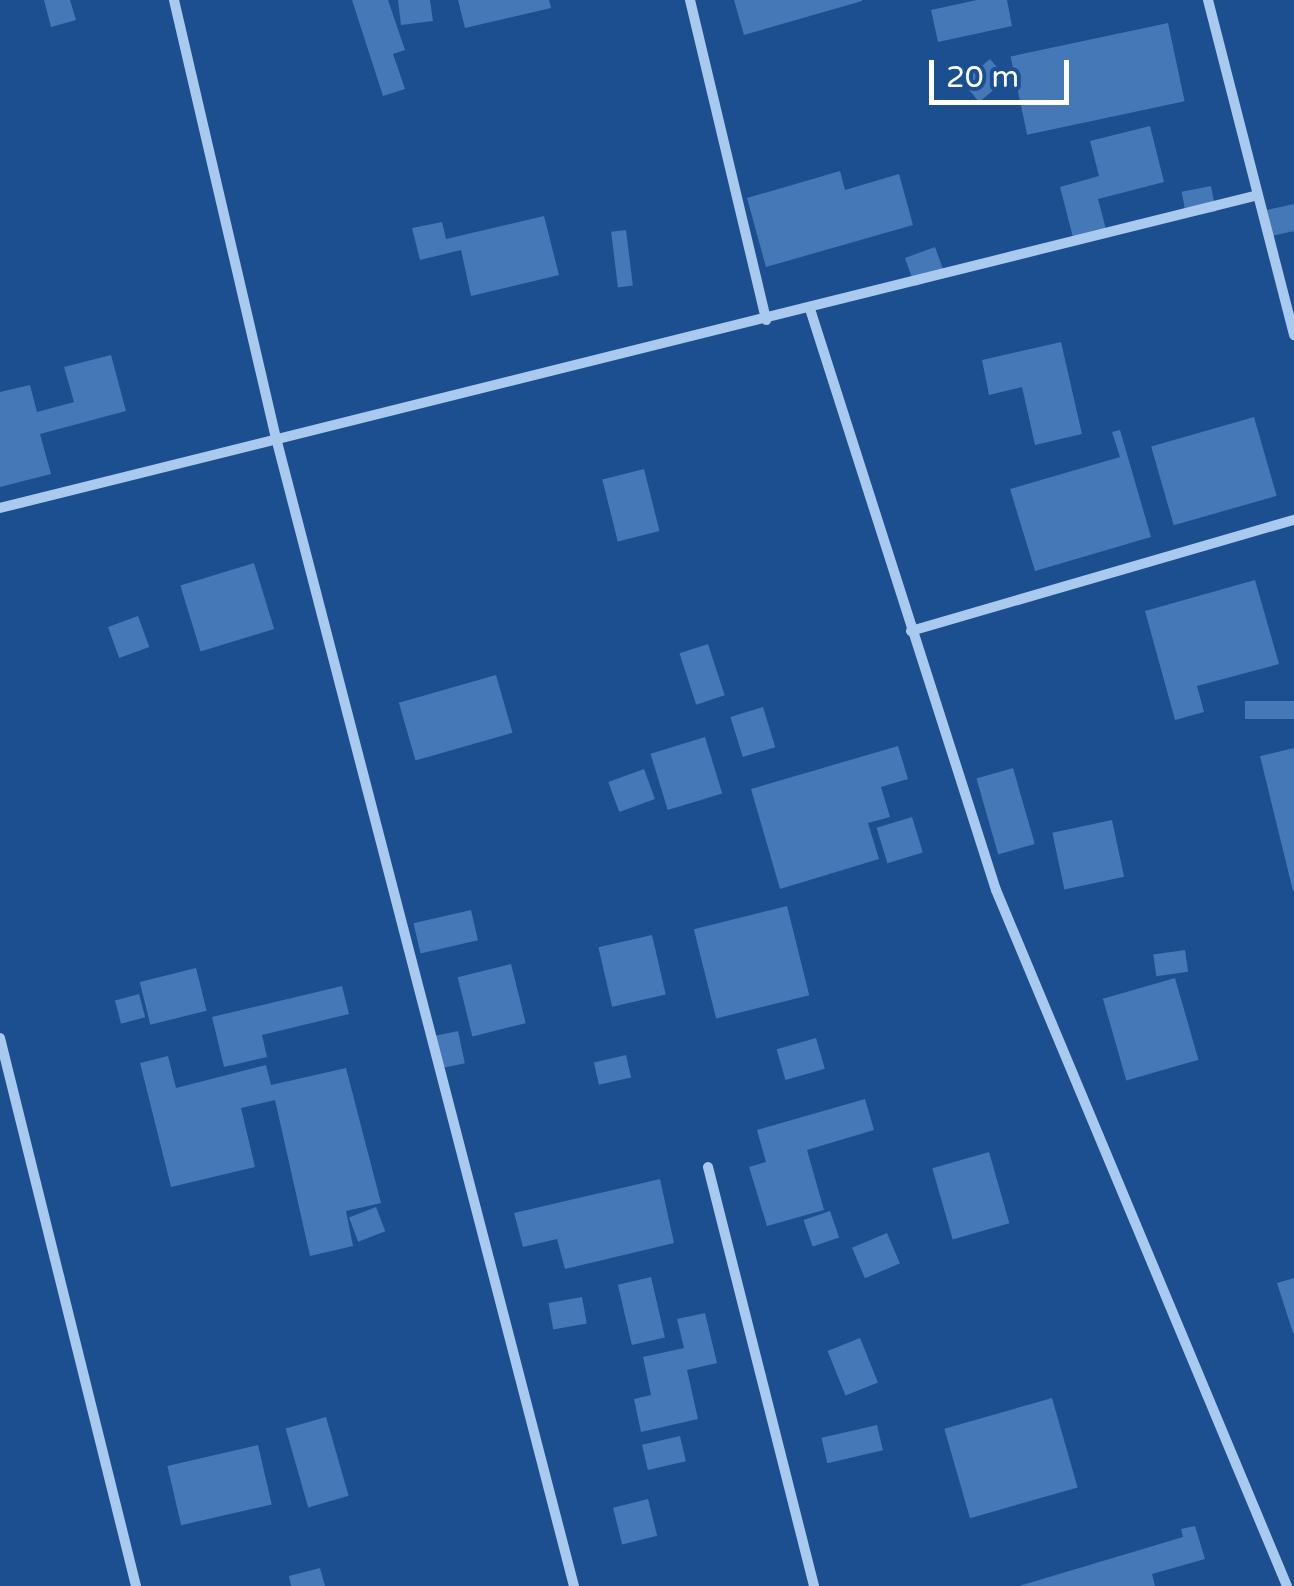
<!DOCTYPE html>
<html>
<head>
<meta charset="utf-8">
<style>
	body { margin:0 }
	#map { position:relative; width:1294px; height:1586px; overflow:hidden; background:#1b4f8f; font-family:"Varela Round",sans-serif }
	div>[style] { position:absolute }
	.building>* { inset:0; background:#4478b7; transform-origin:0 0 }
	.minor>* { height:10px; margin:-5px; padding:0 5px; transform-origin:5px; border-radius:5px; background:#a9c9ee }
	span { translate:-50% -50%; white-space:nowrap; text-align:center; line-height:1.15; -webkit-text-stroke:9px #1b4f8f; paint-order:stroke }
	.scale { position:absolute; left:929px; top:60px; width:140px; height:45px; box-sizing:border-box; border:5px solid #fff; border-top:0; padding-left:12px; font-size:30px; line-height:35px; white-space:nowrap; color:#fff; -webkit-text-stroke:8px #1b4f8f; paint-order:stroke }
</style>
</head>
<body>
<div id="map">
	<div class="building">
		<i style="clip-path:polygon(44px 0,70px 0,76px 20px,51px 27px)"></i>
		<i style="clip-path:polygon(352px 0,388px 0,405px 50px,393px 54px,405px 89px,383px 96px)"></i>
		<i style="clip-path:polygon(398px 0,430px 0,433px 21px,401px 25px)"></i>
		<i style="clip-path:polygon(458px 0,549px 0,551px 8px,465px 28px)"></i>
		<i style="clip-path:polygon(734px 0,862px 0,862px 1px,744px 35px)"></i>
		<i style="clip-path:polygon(977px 0,1007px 0,1012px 26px,938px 42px,931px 10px)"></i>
		<i style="left:1168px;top:23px;width:80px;height:161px;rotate:78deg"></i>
		<i style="left:990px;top:59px;width:26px;height:36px;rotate:50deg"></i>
		<i style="clip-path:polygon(1150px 126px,1164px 182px,1098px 199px,1108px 237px,1075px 245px,1060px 187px,1099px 176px,1090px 141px)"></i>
		<i style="clip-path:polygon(840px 171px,845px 190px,899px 174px,913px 225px,766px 267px,747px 198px)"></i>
		<i style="left:1211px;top:186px;width:26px;height:30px;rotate:79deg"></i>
		<i style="clip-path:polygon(1294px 204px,1294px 231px,1272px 236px,1267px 210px)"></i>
		<i style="clip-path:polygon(544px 216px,559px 275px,471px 296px,461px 250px,420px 260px,412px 228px,442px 222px,446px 239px)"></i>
		<i style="left:626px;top:230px;width:56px;height:15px;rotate:83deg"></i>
		<i style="left:935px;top:247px;width:30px;height:32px;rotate:70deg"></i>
		<i style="clip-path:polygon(1061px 342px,1082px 434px,1035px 445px,1022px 387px,989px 395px,982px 360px)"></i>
		<i style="clip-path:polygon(111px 355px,126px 411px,40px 434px,51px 474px,0 487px,0 392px,30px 385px,37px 412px,74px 402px,64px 367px)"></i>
		<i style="left:1254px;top:417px;width:82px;height:107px;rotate:74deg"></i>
		<i style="clip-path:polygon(1120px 430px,1151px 537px,1035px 571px,1010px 489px,1120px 457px,1112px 432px)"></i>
		<i style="left:644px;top:469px;width:64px;height:43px;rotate:76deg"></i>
		<i style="left:254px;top:563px;width:69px;height:77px;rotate:73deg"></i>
		<i style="clip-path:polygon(1255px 580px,1279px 664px,1197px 686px,1204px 712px,1175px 720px,1145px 611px)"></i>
		<i style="left:138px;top:616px;width:33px;height:32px;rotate:70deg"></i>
		<i style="left:708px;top:644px;width:54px;height:30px;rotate:72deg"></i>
		<i style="left:496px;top:675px;width:60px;height:101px;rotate:74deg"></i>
		<i style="left:1294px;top:701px;width:18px;height:49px;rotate:90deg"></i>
		<i style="left:763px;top:707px;width:42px;height:34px;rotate:73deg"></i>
		<i style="left:705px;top:737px;width:59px;height:57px;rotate:73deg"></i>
		<i style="clip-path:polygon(898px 746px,908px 779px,881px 787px,890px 817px,868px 823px,879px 859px,780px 889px,751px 789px)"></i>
		<i style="clip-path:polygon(1294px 748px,1294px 891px,1293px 891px,1260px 756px)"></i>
		<i style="left:1013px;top:768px;width:79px;height:38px;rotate:74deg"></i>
		<i style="left:644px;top:769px;width:32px;height:38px;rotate:70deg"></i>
		<i style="left:912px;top:817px;width:37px;height:37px;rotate:73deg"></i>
		<i style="left:1112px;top:820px;width:58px;height:61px;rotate:78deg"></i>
		<i style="left:787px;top:906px;width:92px;height:96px;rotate:76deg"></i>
		<i style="left:471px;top:910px;width:31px;height:59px;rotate:77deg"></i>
		<i style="left:652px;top:935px;width:61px;height:55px;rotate:77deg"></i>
		<i style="left:1185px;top:950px;width:22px;height:32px;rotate:82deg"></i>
		<i style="left:511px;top:964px;width:61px;height:55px;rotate:76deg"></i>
		<i style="left:196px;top:968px;width:44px;height:58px;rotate:76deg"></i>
		<i style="left:1175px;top:978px;width:85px;height:75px;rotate:74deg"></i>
		<i style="clip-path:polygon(342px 986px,349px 1014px,262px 1035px,267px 1057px,224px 1067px,212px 1017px)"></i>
		<i style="left:139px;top:994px;width:24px;height:25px;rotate:75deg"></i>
		<i style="left:458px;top:1031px;width:33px;height:23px;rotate:78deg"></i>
		<i style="left:816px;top:1038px;width:32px;height:41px;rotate:74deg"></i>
		<i style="left:626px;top:1055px;width:23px;height:33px;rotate:77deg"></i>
		<i style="clip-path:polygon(168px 1056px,176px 1088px,266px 1065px,271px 1085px,346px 1068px,381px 1203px,346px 1211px,353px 1246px,310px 1256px,275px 1100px,241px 1108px,255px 1167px,171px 1187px,140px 1063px)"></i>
		<i style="clip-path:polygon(865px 1099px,874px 1130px,807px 1150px,824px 1210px,767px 1226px,749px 1167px,766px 1162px,757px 1130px)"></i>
		<i style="left:989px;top:1152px;width:74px;height:59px;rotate:74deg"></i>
		<i style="clip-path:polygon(660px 1179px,674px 1243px,565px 1269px,557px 1239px,523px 1247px,514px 1213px)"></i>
		<i style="left:376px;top:1207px;width:26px;height:29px;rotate:69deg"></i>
		<i style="left:830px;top:1211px;width:28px;height:28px;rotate:71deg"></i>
		<i style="left:887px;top:1233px;width:33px;height:38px;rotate:67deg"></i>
		<i style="left:651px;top:1277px;width:62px;height:34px;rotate:77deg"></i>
		<i style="clip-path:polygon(1294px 1278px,1294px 1333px,1293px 1333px,1277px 1283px)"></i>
		<i style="left:582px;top:1297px;width:27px;height:34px;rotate:80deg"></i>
		<i style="clip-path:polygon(705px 1313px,717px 1363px,687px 1370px,698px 1419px,641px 1432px,634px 1399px,651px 1395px,643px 1357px,684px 1348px,677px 1319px)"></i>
		<i style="left:860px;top:1338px;width:48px;height:35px;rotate:68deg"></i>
		<i style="left:1052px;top:1398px;width:93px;height:112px;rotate:74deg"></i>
		<i style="left:326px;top:1417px;width:82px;height:42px;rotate:74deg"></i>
		<i style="left:877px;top:1425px;width:26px;height:57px;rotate:77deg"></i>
		<i style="left:680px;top:1436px;width:26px;height:39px;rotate:77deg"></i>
		<i style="left:258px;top:1445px;width:61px;height:93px;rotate:77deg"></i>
		<i style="left:648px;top:1499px;width:38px;height:36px;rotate:76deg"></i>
		<i style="clip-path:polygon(1195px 1526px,1205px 1559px,1152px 1574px,1155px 1586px,1019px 1586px,1183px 1537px,1181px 1529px)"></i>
		<i style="clip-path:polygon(320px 1568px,325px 1586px,291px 1586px,289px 1576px)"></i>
	</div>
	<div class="minor">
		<i style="left:174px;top:0;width:450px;rotate:76.9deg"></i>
		<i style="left:276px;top:438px;width:1186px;rotate:75.45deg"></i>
		<i style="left:690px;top:0;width:329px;rotate:76.6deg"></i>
		<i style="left:1208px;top:0;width:346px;rotate:75.6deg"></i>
		<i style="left:810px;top:309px;width:610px;rotate:72.25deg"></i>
		<i style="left:996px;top:890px;width:754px;rotate:67.31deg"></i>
		<i style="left:0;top:508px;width:1292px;rotate:-13.97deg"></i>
		<i style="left:911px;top:631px;width:399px;rotate:-16.2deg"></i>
		<i style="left:0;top:1038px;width:565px;rotate:76.06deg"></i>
		<i style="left:708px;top:1167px;width:432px;rotate:75.8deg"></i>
	</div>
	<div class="scale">20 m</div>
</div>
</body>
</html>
